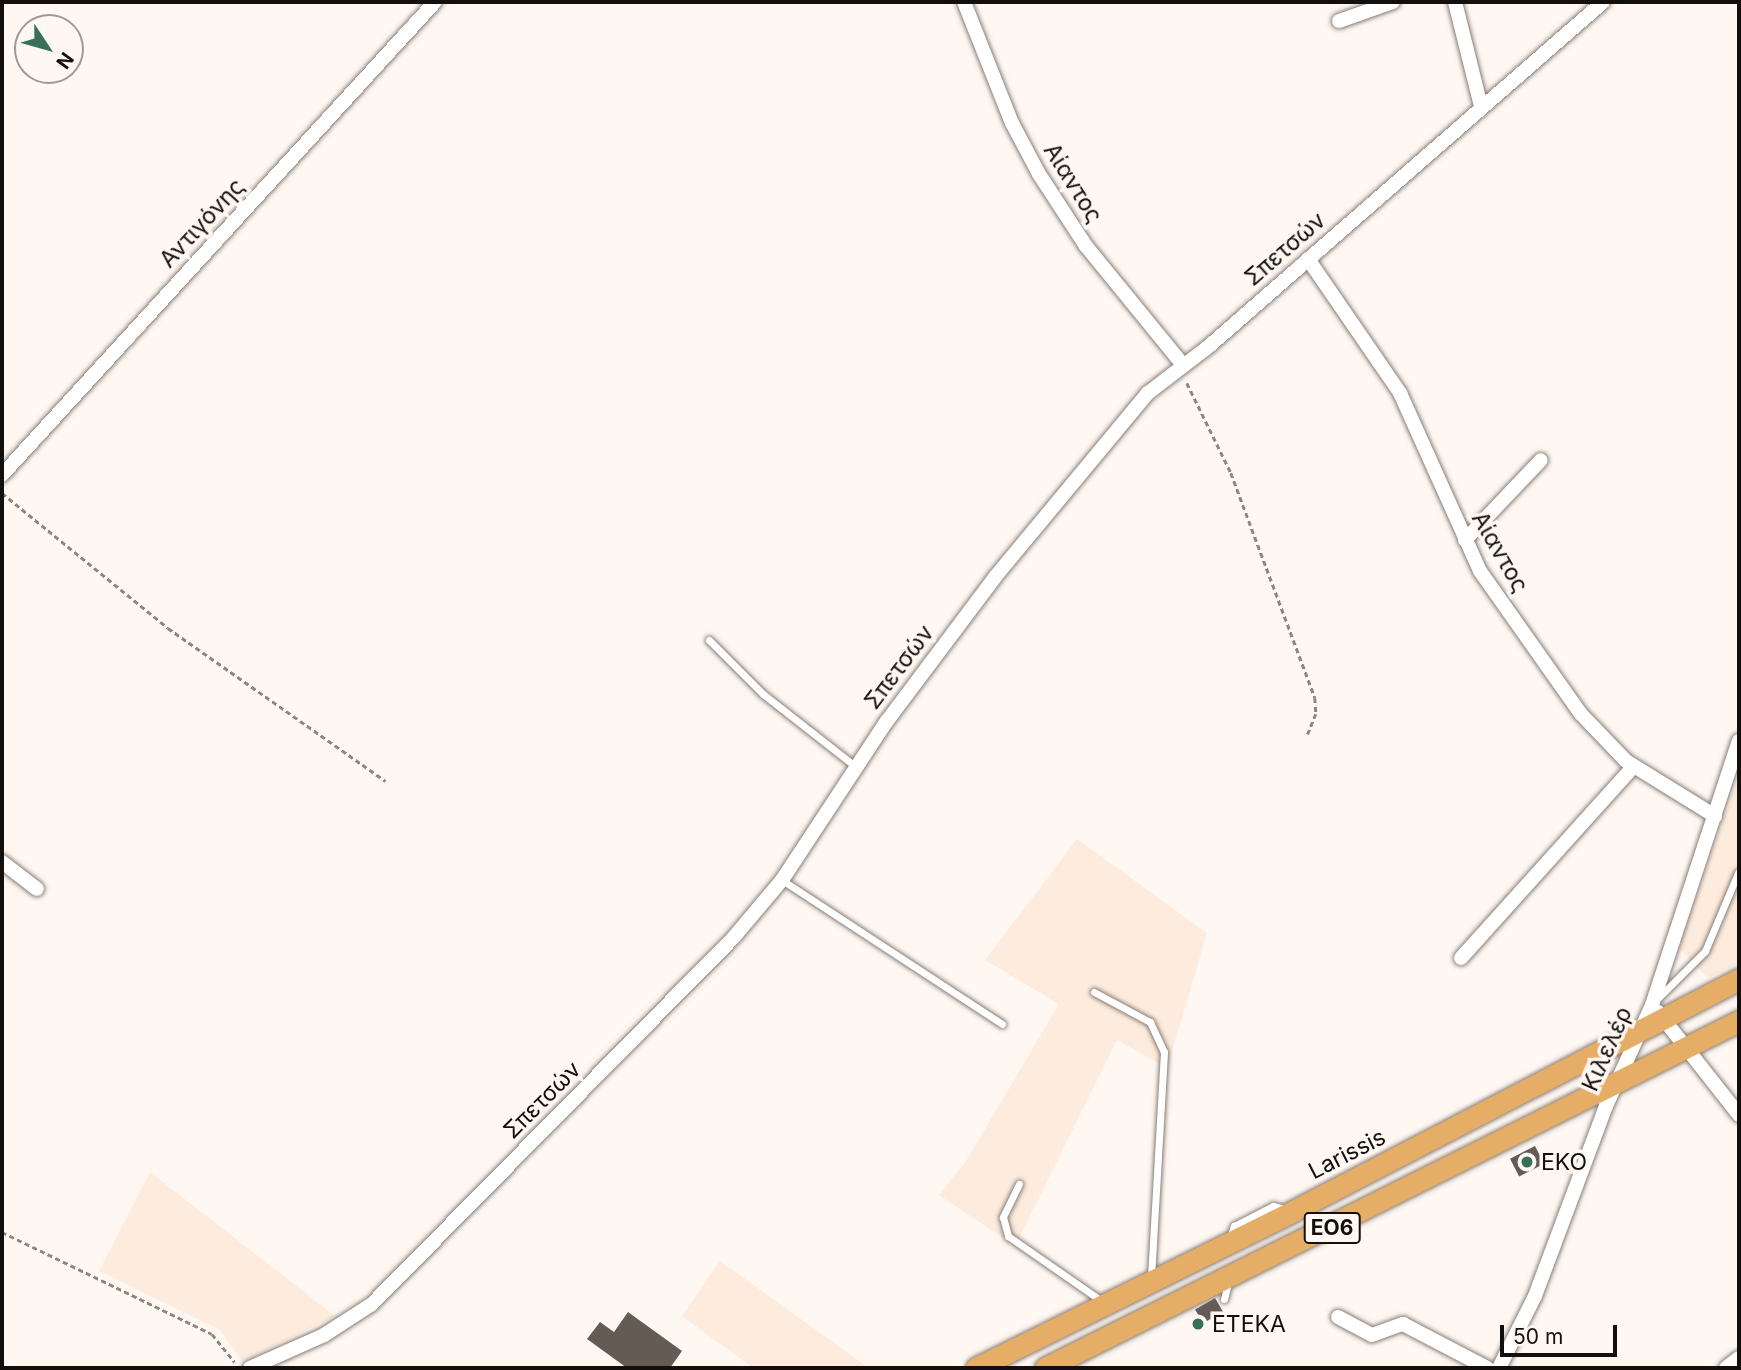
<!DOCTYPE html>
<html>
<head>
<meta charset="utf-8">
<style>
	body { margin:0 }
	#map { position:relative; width:1741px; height:1370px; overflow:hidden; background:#fef7f2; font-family:Inter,sans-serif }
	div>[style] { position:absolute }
	.built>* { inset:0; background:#fdecdd }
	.building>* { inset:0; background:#645c54; transform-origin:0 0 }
	.path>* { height:2.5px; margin-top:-1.25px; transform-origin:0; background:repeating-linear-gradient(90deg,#8c8783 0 5px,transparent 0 8.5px) }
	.roads { filter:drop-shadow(0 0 2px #887e76) drop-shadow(0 0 2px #887e76) }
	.service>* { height:7px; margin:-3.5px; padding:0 3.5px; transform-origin:3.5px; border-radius:3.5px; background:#fff }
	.minor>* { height:14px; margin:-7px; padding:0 7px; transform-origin:7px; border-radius:7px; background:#fff }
	.primary>* { height:21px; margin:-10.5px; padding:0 10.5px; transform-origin:10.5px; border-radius:10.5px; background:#e6ad66 }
	.dots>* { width:19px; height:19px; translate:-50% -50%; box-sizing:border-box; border:4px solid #fef7f2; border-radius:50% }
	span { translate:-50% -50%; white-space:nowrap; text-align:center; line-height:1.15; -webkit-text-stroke:7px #fef7f2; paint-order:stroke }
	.shield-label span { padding:2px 5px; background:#fef7f2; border:2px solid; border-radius:5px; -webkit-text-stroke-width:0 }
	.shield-label { font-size:21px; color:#120f0c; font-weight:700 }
	.street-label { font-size:23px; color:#120f0c }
	.poi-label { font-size:23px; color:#120f0c }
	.left { translate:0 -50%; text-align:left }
	.frame { position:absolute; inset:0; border:4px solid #120f0c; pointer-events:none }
	.north { position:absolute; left:14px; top:14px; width:70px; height:70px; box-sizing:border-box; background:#fef7f2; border:2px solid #a09a96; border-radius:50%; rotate:126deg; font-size:19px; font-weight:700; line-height:28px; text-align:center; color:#120f0c }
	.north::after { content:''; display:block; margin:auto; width:24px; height:32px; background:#377059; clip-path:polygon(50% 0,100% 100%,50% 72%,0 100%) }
	.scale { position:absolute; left:1500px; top:1325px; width:117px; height:32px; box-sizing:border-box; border:4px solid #120f0c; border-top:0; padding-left:9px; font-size:21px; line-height:24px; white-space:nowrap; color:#120f0c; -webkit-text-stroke:5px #fef7f2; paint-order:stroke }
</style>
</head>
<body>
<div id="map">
	<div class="built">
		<i style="clip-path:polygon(1739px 776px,1739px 963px,1708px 978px,1679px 948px)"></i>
		<i style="clip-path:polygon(1077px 839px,1207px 933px,1167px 1068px,1117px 1040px,1015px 1246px,939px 1195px,966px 1161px,1059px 1004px,985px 960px)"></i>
		<i style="clip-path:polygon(150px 1172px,335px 1316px,242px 1361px,220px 1330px,99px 1271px)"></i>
		<i style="clip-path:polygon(720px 1261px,869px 1368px,753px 1368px,682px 1316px)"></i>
	</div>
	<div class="building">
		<i style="left:1535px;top:1146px;width:20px;height:28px;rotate:63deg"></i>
		<i style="left:1215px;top:1298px;width:16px;height:23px;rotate:60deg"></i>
		<i style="clip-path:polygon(628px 1312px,682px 1351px,670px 1368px,627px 1368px,587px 1339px,600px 1322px,614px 1332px)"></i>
	</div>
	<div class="path">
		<i style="left:1187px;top:383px;width:100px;rotate:63.9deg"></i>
		<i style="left:1231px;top:473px;width:240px;rotate:69.5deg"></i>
		<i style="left:1315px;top:698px;width:16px;rotate:86deg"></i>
		<i style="left:1316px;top:714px;width:22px;rotate:112deg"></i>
		<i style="left:2px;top:493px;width:214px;rotate:39.1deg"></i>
		<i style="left:168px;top:628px;width:266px;rotate:35.1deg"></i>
		<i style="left:2px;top:1232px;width:233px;rotate:25.9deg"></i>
		<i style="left:212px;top:1334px;width:36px;rotate:51deg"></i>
	</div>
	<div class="roads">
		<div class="service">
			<i style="left:709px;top:640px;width:76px;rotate:45deg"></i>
			<i style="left:763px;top:694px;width:118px;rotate:38.1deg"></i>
			<i style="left:782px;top:880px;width:263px;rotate:33.2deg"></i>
			<i style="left:1094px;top:992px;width:64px;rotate:28.2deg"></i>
			<i style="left:1150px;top:1022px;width:33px;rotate:65deg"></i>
			<i style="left:1164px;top:1052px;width:226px;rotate:93.3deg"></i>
			<i style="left:1657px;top:999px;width:68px;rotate:-45deg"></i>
			<i style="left:1705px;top:951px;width:85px;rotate:-67.1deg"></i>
			<i style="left:1019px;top:1184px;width:37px;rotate:116deg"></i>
			<i style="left:1003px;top:1217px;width:20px;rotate:75deg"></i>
			<i style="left:1008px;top:1236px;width:116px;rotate:34.8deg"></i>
			<i style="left:1230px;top:1237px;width:12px;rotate:-70deg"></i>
			<i style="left:1234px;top:1226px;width:44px;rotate:-27.1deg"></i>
			<i style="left:1273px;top:1206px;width:12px;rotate:14deg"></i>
			<i style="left:1224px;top:1299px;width:16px;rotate:-76deg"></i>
		</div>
		<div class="minor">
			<i style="left:964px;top:2px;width:130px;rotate:68.4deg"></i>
			<i style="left:1012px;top:123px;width:58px;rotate:62.1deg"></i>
			<i style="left:1039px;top:174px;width:86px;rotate:56.9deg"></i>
			<i style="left:1086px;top:246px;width:154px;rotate:50.8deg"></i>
			<i style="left:1455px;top:2px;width:107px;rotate:76deg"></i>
			<i style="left:1339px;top:21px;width:57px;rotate:-19.4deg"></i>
			<i style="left:1308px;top:259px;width:163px;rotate:55.5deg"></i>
			<i style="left:1400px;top:393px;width:195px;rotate:65.8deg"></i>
			<i style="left:1480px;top:571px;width:175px;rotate:54.8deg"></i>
			<i style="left:1581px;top:714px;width:65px;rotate:46.2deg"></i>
			<i style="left:1626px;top:761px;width:105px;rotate:31.7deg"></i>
			<i style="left:2px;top:475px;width:641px;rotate:-47.53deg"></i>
			<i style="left:1465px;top:540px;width:110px;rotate:-46.5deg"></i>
			<i style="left:2px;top:862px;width:44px;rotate:37.6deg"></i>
			<i style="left:1461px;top:958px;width:258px;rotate:-48deg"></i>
			<i style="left:1658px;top:1012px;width:131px;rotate:51.8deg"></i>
			<i style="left:1338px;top:1317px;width:38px;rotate:28deg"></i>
			<i style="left:1372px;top:1335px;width:33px;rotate:-20deg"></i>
			<i style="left:1403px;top:1324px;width:95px;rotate:27.6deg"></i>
			<i style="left:250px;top:1368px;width:81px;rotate:-24deg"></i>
			<i style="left:324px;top:1335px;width:57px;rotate:-32.9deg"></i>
			<i style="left:372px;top:1304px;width:515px;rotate:-45.39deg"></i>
			<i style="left:734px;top:937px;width:75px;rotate:-49.9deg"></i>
			<i style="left:782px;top:880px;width:191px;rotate:-56.6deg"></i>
			<i style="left:887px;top:721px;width:180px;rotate:-53.1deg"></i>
			<i style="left:995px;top:577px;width:239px;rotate:-50.3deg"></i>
			<i style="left:1148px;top:393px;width:76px;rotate:-37.5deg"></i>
			<i style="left:1208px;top:347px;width:524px;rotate:-41.13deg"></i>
			<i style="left:1499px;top:1368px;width:80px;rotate:-63.4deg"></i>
			<i style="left:1535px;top:1296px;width:203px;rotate:-69.5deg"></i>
			<i style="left:1606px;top:1106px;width:111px;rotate:-65.5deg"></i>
			<i style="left:1652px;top:1005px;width:278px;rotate:-71.8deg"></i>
			<i style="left:1726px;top:1368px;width:16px;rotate:-38deg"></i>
		</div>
		<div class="primary">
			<i style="left:976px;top:1368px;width:354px;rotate:-26.3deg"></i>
			<i style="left:1293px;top:1211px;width:503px;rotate:-27.48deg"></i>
			<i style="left:1045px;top:1368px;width:776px;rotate:-26.57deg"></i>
		</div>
	</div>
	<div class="dots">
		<i style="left:1527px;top:1162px;background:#377059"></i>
		<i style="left:1198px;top:1324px;background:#377059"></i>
	</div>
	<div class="shield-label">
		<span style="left:1332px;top:1228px">ΕΟ6</span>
	</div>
	<div class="street-label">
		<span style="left:1073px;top:183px;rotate:58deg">Αίαντος</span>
		<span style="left:202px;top:223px;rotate:-47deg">Αντιγόνης</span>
		<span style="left:1285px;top:249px;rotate:-41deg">Σπετσών</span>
		<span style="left:1500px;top:552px;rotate:60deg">Αίαντος</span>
		<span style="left:899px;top:667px;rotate:-53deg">Σπετσών</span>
		<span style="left:1607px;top:1049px;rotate:-66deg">Κιλελέρ</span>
		<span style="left:542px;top:1100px;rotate:-45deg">Σπετσών</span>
		<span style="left:1347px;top:1154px;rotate:-27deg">Larissis</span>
	</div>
	<div class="poi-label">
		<span class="left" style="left:1541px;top:1162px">EKO</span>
		<span class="left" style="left:1212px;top:1324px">ΕΤΕΚΑ</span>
	</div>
	<div class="frame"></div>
	<div class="north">N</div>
	<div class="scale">50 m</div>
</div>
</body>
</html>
